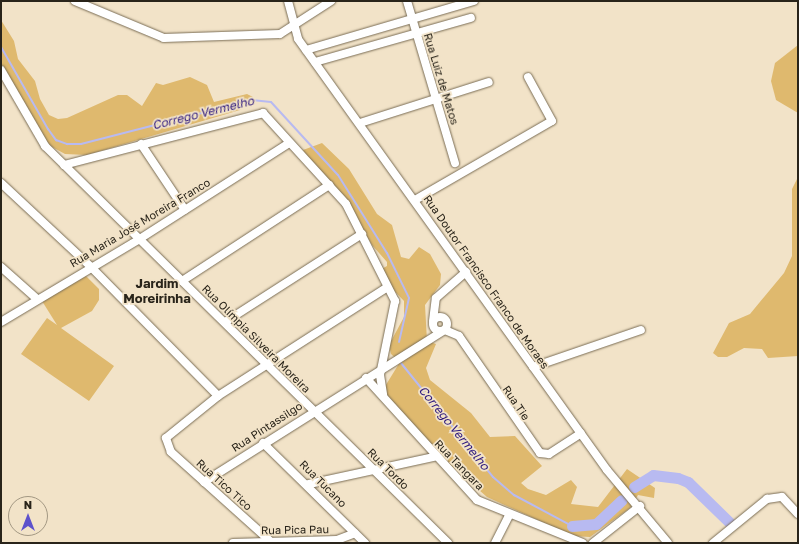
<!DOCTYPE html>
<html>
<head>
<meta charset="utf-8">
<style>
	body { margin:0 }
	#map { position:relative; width:799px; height:544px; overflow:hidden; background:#f2e3c8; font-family:"Golos Text",sans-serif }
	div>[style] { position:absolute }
	.green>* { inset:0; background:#dfb96e }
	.stream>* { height:2px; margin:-1px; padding:0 1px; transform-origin:1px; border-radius:1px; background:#b8baf1 }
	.river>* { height:11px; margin:-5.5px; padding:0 5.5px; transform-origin:5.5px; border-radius:5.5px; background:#b8baf1 }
	.roads { filter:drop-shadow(0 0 1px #7a6d55) drop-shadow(0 0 1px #7a6d55) }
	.minor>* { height:8px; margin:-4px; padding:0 4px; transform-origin:4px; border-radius:4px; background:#fff }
	.minor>.ring { margin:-4px; padding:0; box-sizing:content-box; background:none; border:8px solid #fff; border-radius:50% }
	span { translate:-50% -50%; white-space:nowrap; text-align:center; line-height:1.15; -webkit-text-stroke:3.5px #f2e3c8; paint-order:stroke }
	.street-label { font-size:11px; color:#29241a }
	.water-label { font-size:12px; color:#2e197e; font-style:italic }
	.quarter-label { font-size:13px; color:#29241a; font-weight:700 }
	.frame { position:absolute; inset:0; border:2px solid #29241a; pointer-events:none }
	.north { position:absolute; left:8px; top:496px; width:40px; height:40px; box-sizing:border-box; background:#f2e3c8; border:1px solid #a29782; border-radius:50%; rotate:0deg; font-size:11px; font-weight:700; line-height:16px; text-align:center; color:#29241a }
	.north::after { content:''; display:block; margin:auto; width:14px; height:18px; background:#5e52cb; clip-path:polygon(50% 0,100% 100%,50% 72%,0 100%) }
</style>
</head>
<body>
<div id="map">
	<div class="green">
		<i style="clip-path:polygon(1px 20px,14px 41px,18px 59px,35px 81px,40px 99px,49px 115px,58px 119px,67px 118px,118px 95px,127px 95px,142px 106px,156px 83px,163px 85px,190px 77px,207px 85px,214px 102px,247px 94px,253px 97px,240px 110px,87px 155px,65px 154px,43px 142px,1px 69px)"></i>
		<i style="clip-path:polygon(798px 45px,798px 113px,776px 100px,771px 81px,775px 63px)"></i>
		<i style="clip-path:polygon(322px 143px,349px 169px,377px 214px,392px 225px,401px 257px,409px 259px,419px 247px,430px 254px,441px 274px,440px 285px,425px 305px,427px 341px,436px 344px,426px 368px,430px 380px,471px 413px,490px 437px,515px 436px,542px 466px,521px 483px,528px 489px,546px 495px,571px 480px,577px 487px,571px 504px,598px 507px,627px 469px,655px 488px,654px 498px,638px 495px,630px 508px,590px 537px,573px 536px,487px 497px,448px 463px,389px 399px,384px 388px,400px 362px,391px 354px,389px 345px,404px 317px,404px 301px,380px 276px,378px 271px,387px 266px,387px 262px,372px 245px,348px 205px,318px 175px,303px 150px)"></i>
		<i style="clip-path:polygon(798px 177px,798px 356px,768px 358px,762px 349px,744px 348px,727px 357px,718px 357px,713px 353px,729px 323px,750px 314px,784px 273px,792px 256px,792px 189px)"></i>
		<i style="clip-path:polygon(86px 276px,99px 289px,99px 300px,92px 311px,61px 328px,114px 366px,89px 401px,21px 354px,47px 318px,57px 325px,42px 301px)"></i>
	</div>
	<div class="stream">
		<i style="left:1px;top:47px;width:95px;rotate:60.2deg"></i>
		<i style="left:48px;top:129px;width:14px;rotate:54deg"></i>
		<i style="left:56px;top:140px;width:12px;rotate:20deg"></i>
		<i style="left:67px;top:144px;width:14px"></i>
		<i style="left:81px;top:144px;width:177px;rotate:-14.4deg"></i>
		<i style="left:252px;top:100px;width:19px;rotate:6deg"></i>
		<i style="left:271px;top:102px;width:99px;rotate:47.5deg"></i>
		<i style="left:338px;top:175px;width:92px;rotate:57.9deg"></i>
		<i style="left:387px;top:253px;width:50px;rotate:63.9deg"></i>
		<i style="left:409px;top:298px;width:45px;rotate:102.8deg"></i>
		<i style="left:401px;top:363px;width:146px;rotate:51.1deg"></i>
		<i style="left:493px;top:477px;width:28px;rotate:41deg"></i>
		<i style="left:514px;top:495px;width:66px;rotate:28.1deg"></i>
	</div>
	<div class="river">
		<i style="left:634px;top:487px;width:22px;rotate:-32deg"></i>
		<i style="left:653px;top:475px;width:25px;rotate:7deg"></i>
		<i style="left:678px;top:478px;width:11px;rotate:22deg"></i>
		<i style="left:688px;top:482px;width:60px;rotate:44.3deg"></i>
		<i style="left:572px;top:526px;width:24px;rotate:-5deg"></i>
		<i style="left:596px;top:524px;width:35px;rotate:-43deg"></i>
	</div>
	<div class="roads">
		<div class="minor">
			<i style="left:75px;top:1px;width:96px;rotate:22.6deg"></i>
			<i style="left:164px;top:38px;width:116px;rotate:-2deg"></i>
			<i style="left:280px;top:34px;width:61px;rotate:-32.9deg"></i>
			<i style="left:288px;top:1px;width:39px;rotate:75deg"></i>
			<i style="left:298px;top:39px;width:530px;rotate:54.36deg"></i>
			<i style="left:607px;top:470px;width:95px;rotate:50.1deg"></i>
			<i style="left:407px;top:1px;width:169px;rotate:73.5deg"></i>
			<i style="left:306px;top:50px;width:175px;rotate:-16.3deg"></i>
			<i style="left:315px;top:62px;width:162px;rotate:-15.8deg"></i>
			<i style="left:1px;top:70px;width:88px;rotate:59.9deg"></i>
			<i style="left:45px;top:146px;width:566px;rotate:44.57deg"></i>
			<i style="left:360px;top:123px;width:135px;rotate:-17.6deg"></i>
			<i style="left:141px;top:144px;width:79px;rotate:56.3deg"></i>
			<i style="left:64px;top:165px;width:206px;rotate:-14.6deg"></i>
			<i style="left:263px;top:113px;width:123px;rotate:47.6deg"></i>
			<i style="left:346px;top:204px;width:109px;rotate:63.2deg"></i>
			<i style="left:395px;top:301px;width:76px;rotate:101.5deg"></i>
			<i style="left:380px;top:375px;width:20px;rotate:81deg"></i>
			<i style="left:1px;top:183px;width:123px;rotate:43deg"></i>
			<i style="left:91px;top:267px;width:181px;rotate:45.4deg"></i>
			<i style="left:415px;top:200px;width:158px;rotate:-30deg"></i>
			<i style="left:552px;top:121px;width:50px;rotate:-118.6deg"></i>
			<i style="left:1px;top:267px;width:47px;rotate:41.5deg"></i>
			<i style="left:182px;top:281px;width:176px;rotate:-33.1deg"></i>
			<i class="ring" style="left:433px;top:317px;width:6px;height:6px"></i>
			<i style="left:433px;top:321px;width:23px;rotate:-83deg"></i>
			<i style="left:436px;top:298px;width:40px;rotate:-41deg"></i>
			<i style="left:1px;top:322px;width:160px;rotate:-30.9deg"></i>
			<i style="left:138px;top:240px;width:179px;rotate:-32.7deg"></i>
			<i style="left:225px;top:322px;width:163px;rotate:-32.7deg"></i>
			<i style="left:445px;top:330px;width:15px;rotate:23deg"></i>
			<i style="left:459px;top:336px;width:142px;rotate:55.3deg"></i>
			<i style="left:540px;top:453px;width:9px;rotate:6deg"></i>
			<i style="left:549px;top:454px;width:38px;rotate:-33deg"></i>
			<i style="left:533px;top:367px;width:114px;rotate:-18.9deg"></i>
			<i style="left:366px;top:378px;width:165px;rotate:47.7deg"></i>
			<i style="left:477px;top:500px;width:114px;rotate:22.1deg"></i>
			<i style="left:263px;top:443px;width:143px;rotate:44.4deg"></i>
			<i style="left:204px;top:482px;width:283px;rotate:-32.3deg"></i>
			<i style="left:309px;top:484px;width:128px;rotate:-12.2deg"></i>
			<i style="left:269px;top:540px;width:132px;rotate:-138.1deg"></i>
			<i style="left:171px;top:452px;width:15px;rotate:-110deg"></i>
			<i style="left:166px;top:438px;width:67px;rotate:-38.9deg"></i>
			<i style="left:218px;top:396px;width:200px;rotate:-32.7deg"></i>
			<i style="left:233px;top:543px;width:104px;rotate:-1.7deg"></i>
			<i style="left:337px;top:540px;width:19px;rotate:-21deg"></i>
			<i style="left:495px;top:543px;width:31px;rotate:-63deg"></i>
			<i style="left:593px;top:543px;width:60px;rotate:-38.2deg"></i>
			<i style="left:713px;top:543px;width:70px;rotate:-39.2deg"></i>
			<i style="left:767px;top:499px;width:15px;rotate:-8deg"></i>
			<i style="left:782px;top:497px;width:23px;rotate:47deg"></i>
		</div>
	</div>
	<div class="street-label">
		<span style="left:441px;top:79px;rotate:73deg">Rua Luiz de Matos</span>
		<span style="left:140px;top:223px;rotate:-31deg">Rua Maria José Moreira Franco</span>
		<span style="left:486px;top:282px;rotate:55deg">Rua Doutor Francisco Franco de Moraes</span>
		<span style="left:256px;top:339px;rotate:45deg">Rua Olímpia Silveira Moreira</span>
		<span style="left:516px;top:403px;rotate:56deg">Rua Tie</span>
		<span style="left:267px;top:427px;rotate:-33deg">Rua Pintassilgo</span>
		<span style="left:459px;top:465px;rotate:46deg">Rua Tangara</span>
		<span style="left:388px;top:469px;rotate:45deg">Rua Tordo</span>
		<span style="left:323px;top:484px;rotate:45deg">Rua Tucano</span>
		<span style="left:224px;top:485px;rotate:42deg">Rua Tico Tico</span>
		<span style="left:295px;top:530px;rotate:-1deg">Rua Pica Pau</span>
	</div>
	<div class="water-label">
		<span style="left:203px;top:113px;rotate:-14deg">Corrego Vermelho</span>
		<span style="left:454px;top:428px;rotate:51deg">Corrego Vermelho</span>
	</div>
	<div class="quarter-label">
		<span style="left:157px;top:291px">Jardim<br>Moreirinha</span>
	</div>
	<div class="frame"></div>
	<div class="north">N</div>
</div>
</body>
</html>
